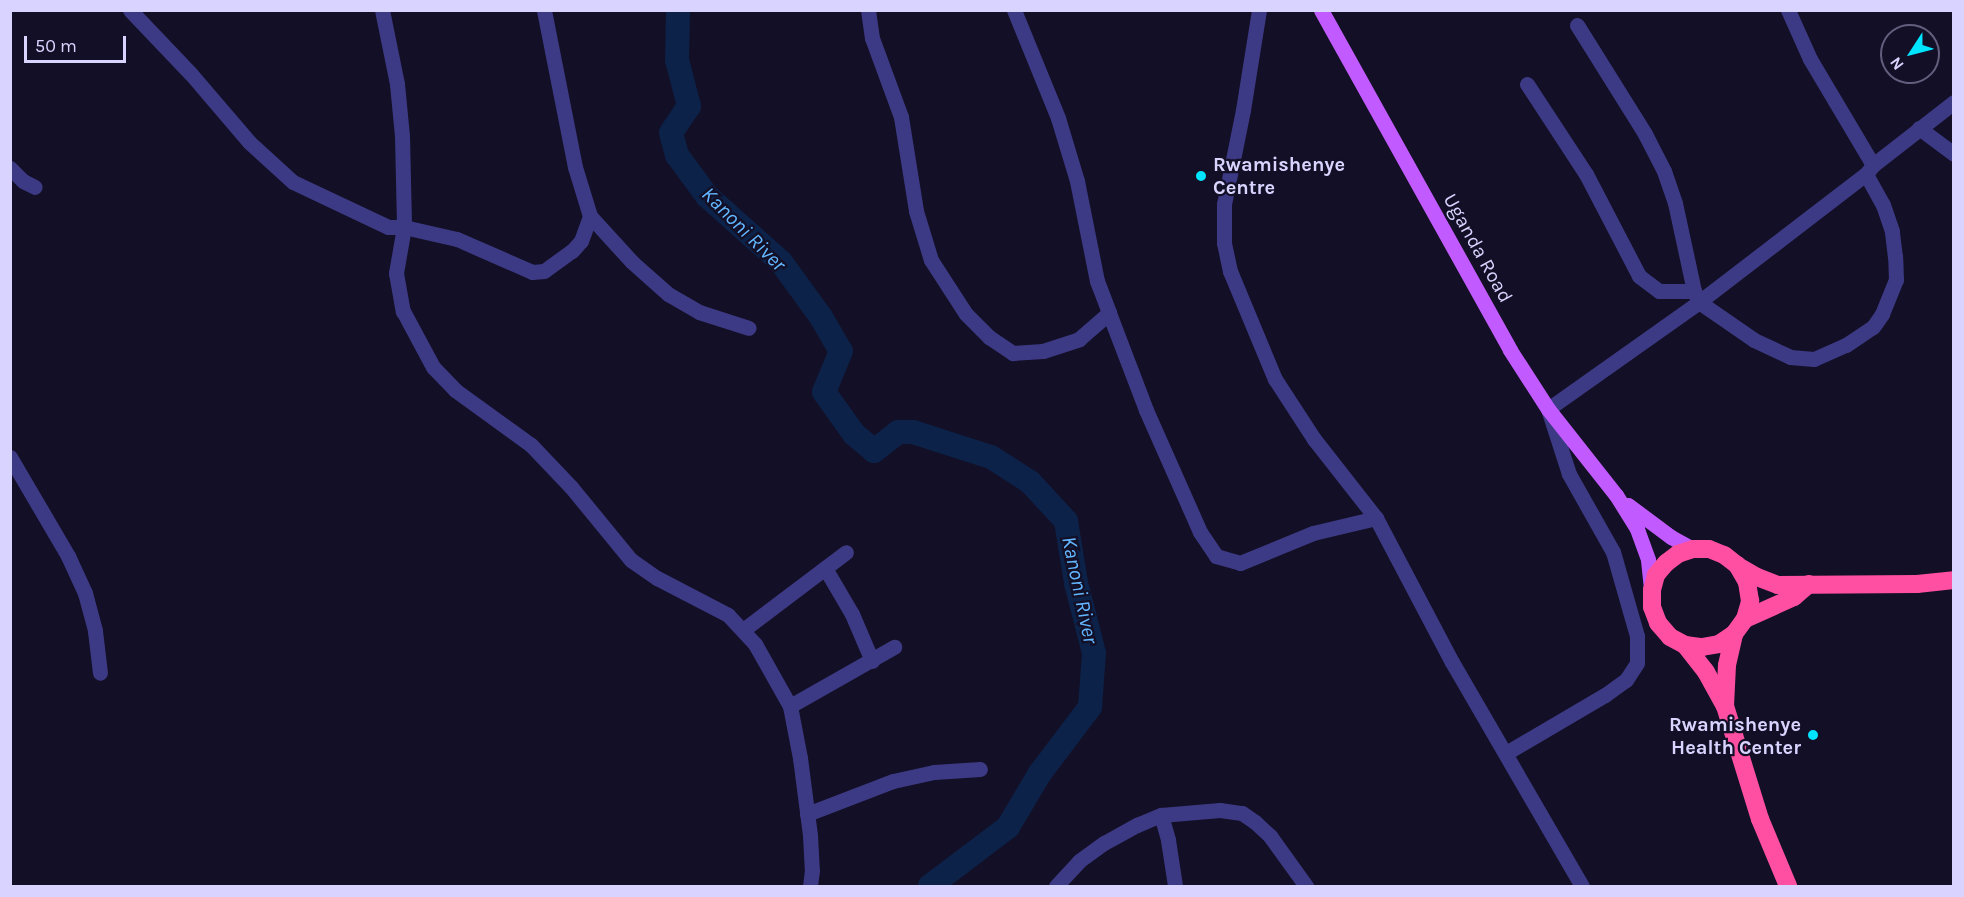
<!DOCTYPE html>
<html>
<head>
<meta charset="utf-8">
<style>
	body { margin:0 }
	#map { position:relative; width:1964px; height:897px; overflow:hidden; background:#130f26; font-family:Karla,sans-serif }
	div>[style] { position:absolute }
	.river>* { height:24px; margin:-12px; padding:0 12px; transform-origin:12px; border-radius:12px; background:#0c2248 }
	.street>* { height:15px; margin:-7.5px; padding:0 7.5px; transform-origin:7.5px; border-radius:7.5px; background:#3d3a85 }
	.primary>* { height:15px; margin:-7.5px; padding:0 7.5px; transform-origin:7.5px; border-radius:7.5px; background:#c25bff }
	.highway>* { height:18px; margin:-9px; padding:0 9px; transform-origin:9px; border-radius:9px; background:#ff4fa3 }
	.dots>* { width:16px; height:16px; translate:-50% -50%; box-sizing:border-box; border:3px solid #130f26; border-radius:50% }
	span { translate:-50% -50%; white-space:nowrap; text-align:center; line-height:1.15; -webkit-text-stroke:4.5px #130f26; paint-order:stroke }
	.poi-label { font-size:20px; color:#d9d4ff; font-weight:700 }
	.left { translate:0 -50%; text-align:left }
	.right { translate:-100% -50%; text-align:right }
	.street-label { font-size:20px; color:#d9d4ff }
	.water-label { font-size:21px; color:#62b6ff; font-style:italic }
	.frame { position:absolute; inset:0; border:12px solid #d9d4ff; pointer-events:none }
	.north { position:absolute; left:1880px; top:24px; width:60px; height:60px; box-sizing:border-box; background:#130f26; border:2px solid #625e7d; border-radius:50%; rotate:234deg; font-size:16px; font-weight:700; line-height:24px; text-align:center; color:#d9d4ff }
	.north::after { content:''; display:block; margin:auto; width:21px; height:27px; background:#00e5ff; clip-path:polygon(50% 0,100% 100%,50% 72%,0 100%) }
	.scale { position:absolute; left:24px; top:36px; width:102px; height:27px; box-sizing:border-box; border:3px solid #d9d4ff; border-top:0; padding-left:8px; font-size:18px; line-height:21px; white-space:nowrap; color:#d9d4ff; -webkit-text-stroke:4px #130f26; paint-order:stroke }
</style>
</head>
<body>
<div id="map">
	<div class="river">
		<i style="left:678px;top:10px;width:50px;rotate:91.1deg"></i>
		<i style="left:677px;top:60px;width:48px;rotate:75.4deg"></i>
		<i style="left:689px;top:106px;width:32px;rotate:124deg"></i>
		<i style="left:671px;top:133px;width:23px;rotate:75deg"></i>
		<i style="left:677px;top:155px;width:51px;rotate:53.8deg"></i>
		<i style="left:707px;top:196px;width:99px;rotate:41.7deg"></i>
		<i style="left:781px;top:262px;width:68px;rotate:54deg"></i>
		<i style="left:821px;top:317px;width:39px;rotate:60deg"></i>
		<i style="left:841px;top:351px;width:44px;rotate:112.5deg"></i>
		<i style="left:824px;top:392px;width:52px;rotate:54.5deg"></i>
		<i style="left:854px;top:434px;width:26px;rotate:40deg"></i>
		<i style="left:874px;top:451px;width:31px;rotate:-38deg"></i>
		<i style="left:898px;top:432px;width:15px"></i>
		<i style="left:913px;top:432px;width:82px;rotate:17.8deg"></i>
		<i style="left:991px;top:457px;width:46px;rotate:32.7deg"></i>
		<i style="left:1030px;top:482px;width:53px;rotate:47.3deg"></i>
		<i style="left:1066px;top:521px;width:63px;rotate:80.8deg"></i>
		<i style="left:1076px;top:583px;width:72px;rotate:75.6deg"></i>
		<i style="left:1094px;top:653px;width:54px;rotate:94.2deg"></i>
		<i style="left:1090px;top:707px;width:83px;rotate:127.1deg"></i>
		<i style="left:1040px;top:773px;width:63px;rotate:120.7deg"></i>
		<i style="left:1008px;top:827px;width:98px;rotate:142.9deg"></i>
	</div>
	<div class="street">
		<i style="left:130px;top:10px;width:88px;rotate:46.4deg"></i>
		<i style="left:191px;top:74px;width:89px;rotate:49.5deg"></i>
		<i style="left:249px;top:142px;width:59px;rotate:42.3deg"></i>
		<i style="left:293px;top:182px;width:105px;rotate:25.3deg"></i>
		<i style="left:388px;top:227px;width:16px"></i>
		<i style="left:404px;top:227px;width:54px;rotate:12.8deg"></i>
		<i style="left:457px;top:239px;width:82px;rotate:23.7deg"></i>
		<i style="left:532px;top:272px;width:12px;rotate:-5deg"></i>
		<i style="left:544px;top:271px;width:34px;rotate:-36deg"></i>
		<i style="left:572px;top:251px;width:13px;rotate:-48deg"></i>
		<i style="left:581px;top:241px;width:27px;rotate:-70deg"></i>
		<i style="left:590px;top:216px;width:51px;rotate:-107deg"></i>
		<i style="left:575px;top:167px;width:160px;rotate:-101.2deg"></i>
		<i style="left:382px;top:10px;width:76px;rotate:78.5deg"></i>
		<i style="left:397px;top:84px;width:52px;rotate:84.5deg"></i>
		<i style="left:402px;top:136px;width:91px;rotate:88.7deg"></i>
		<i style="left:404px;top:227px;width:47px;rotate:99.9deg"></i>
		<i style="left:396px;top:273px;width:39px;rotate:80deg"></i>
		<i style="left:403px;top:311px;width:64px;rotate:61.8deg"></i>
		<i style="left:433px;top:367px;width:32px;rotate:46deg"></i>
		<i style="left:455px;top:390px;width:94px;rotate:35.9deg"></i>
		<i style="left:531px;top:445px;width:58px;rotate:46.4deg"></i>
		<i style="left:571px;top:487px;width:94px;rotate:50.6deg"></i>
		<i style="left:631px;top:560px;width:32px;rotate:35deg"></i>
		<i style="left:657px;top:578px;width:80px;rotate:27.5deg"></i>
		<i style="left:728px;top:615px;width:40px;rotate:47deg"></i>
		<i style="left:755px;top:644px;width:71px;rotate:60.6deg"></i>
		<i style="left:790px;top:706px;width:53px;rotate:79.1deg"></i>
		<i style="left:800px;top:758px;width:78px;rotate:82.6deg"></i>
		<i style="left:810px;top:835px;width:35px;rotate:87deg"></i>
		<i style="left:812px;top:870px;width:16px;rotate:97deg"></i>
		<i style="left:868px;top:10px;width:28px;rotate:82deg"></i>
		<i style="left:872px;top:38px;width:84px;rotate:69.8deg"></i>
		<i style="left:901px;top:117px;width:95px;rotate:80.9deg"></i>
		<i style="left:916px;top:211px;width:51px;rotate:73deg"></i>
		<i style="left:931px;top:260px;width:64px;rotate:57.1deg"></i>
		<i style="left:966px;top:314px;width:33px;rotate:45deg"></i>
		<i style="left:989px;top:337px;width:29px;rotate:34deg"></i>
		<i style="left:1013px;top:353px;width:30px;rotate:-4deg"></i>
		<i style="left:1043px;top:351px;width:38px;rotate:-18deg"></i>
		<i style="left:1079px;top:339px;width:40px;rotate:-41deg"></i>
		<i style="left:1014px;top:10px;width:117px;rotate:67.8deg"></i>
		<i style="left:1058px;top:118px;width:66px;rotate:73.2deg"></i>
		<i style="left:1077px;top:181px;width:102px;rotate:78.7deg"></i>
		<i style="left:1097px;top:281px;width:34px;rotate:69deg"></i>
		<i style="left:1109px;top:313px;width:104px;rotate:69.1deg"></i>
		<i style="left:1146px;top:410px;width:133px;rotate:66.1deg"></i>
		<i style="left:1200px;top:532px;width:29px;rotate:56deg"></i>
		<i style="left:1216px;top:556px;width:25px;rotate:16deg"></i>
		<i style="left:1240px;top:563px;width:79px;rotate:-22.3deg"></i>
		<i style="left:1313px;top:533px;width:65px;rotate:-13.4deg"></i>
		<i style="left:1259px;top:10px;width:101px;rotate:99.1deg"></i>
		<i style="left:1243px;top:110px;width:96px;rotate:101.4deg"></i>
		<i style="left:1224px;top:204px;width:39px;rotate:90deg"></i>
		<i style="left:1224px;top:243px;width:29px;rotate:78deg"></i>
		<i style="left:1230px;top:271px;width:117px;rotate:67.4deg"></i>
		<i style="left:1275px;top:379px;width:72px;rotate:57deg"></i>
		<i style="left:1314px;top:439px;width:100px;rotate:51.9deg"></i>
		<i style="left:1376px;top:518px;width:163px;rotate:62.2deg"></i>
		<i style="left:1452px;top:662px;width:259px;rotate:59.9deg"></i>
		<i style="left:1788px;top:10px;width:54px;rotate:65.8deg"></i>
		<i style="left:1810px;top:59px;width:123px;rotate:59.3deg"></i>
		<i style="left:1577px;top:25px;width:128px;rotate:58deg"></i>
		<i style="left:1645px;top:134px;width:42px;rotate:62.8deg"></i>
		<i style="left:1664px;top:171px;width:34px;rotate:71deg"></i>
		<i style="left:1675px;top:203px;width:90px;rotate:77.8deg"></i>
		<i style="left:1694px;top:291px;width:12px;rotate:66deg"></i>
		<i style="left:1699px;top:302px;width:67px;rotate:34.6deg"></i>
		<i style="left:1754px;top:340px;width:40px;rotate:25deg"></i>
		<i style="left:1790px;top:357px;width:24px;rotate:5deg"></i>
		<i style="left:1814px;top:359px;width:35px;rotate:-24deg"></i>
		<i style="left:1846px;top:345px;width:32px;rotate:-34deg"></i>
		<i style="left:1873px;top:327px;width:16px;rotate:-55deg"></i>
		<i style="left:1882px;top:314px;width:37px;rotate:-68deg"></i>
		<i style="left:1896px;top:280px;width:23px;rotate:-92deg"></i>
		<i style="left:1895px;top:257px;width:26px;rotate:-97deg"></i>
		<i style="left:1892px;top:231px;width:28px;rotate:-109deg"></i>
		<i style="left:1883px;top:205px;width:35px;rotate:-119deg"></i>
		<i style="left:1527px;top:84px;width:108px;rotate:56.8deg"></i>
		<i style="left:1586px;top:174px;width:115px;rotate:62.5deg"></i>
		<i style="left:1639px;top:276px;width:25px;rotate:37deg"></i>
		<i style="left:1659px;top:291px;width:35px"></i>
		<i style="left:1919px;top:128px;width:44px;rotate:36.6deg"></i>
		<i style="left:10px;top:168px;width:18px;rotate:45deg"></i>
		<i style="left:23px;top:181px;width:13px;rotate:27deg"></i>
		<i style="left:590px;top:216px;width:62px;rotate:47.6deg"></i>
		<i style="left:632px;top:262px;width:48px;rotate:41.6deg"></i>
		<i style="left:668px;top:294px;width:36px;rotate:30deg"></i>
		<i style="left:699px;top:312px;width:52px;rotate:17.7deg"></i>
		<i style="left:10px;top:457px;width:115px;rotate:59.6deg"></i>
		<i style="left:68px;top:556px;width:41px;rotate:65.3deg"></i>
		<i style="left:85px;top:593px;width:39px;rotate:75deg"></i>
		<i style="left:95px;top:631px;width:42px;rotate:83.2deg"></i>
		<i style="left:825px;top:568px;width:53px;rotate:59.6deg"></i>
		<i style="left:852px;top:614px;width:51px;rotate:66.9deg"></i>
		<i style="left:743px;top:630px;width:129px;rotate:-37.1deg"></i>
		<i style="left:790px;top:706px;width:120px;rotate:-29.6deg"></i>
		<i style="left:1506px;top:753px;width:115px;rotate:-30.4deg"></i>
		<i style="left:1605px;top:695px;width:26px;rotate:-36deg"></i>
		<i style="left:1626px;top:680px;width:20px;rotate:-57deg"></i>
		<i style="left:1637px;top:663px;width:27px;rotate:-90deg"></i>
		<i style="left:1637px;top:636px;width:87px;rotate:-105.9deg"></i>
		<i style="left:1613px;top:552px;width:90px;rotate:-119.4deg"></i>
		<i style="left:1569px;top:474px;width:68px;rotate:-107.9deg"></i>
		<i style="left:1548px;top:409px;width:185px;rotate:-35.3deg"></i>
		<i style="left:1699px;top:302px;width:210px;rotate:-37.5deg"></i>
		<i style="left:1866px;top:174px;width:11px;rotate:-52deg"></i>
		<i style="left:1873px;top:165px;width:103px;rotate:-37.9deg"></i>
		<i style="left:807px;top:814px;width:92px;rotate:-21deg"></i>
		<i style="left:893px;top:781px;width:42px;rotate:-12.4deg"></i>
		<i style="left:934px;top:772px;width:46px;rotate:-3.7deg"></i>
		<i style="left:1161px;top:815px;width:26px;rotate:74deg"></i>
		<i style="left:1168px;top:840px;width:47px;rotate:81.3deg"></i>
		<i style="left:1056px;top:886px;width:34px;rotate:-47deg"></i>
		<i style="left:1079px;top:861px;width:31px;rotate:-36deg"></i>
		<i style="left:1104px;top:843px;width:38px;rotate:-29deg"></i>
		<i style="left:1137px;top:825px;width:26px;rotate:-23deg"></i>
		<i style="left:1161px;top:815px;width:59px;rotate:-4.8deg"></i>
		<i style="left:1220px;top:810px;width:22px;rotate:8deg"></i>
		<i style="left:1242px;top:813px;width:16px;rotate:35deg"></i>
		<i style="left:1255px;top:822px;width:21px;rotate:43deg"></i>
		<i style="left:1270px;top:836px;width:62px;rotate:54.2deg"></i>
	</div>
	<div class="primary">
		<i style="left:1321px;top:10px;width:389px;rotate:60.9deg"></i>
		<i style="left:1510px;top:350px;width:70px;rotate:57.2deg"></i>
		<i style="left:1548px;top:409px;width:110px;rotate:51.7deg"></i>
		<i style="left:1616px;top:495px;width:40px;rotate:58deg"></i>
		<i style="left:1637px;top:529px;width:33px;rotate:70deg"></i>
		<i style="left:1648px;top:560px;width:27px;rotate:84deg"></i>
		<i style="left:1628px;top:505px;width:54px;rotate:36.7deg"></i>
		<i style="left:1671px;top:537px;width:25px;rotate:29deg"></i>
	</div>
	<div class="highway">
		<i style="left:1738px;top:566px;width:22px;rotate:30deg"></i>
		<i style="left:1757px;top:577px;width:22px;rotate:21deg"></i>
		<i style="left:1778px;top:585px;width:139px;rotate:-0.4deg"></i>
		<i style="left:1917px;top:584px;width:37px;rotate:-6deg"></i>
		<i style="left:1745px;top:619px;width:54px;rotate:-24.2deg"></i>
		<i style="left:1794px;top:597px;width:20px;rotate:-41deg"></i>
		<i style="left:1685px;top:645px;width:34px;rotate:52deg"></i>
		<i style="left:1706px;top:672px;width:39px;rotate:61deg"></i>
		<i style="left:1725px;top:706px;width:118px;rotate:72.8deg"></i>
		<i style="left:1760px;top:819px;width:73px;rotate:67.3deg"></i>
		<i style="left:1725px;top:706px;width:41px;rotate:-87.2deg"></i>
		<i style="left:1727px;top:665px;width:32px;rotate:-77deg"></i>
		<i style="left:1734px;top:634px;width:19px;rotate:-54deg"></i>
		<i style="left:1745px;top:619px;width:19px;rotate:-74deg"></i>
		<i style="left:1750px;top:601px;width:19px;rotate:-99deg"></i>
		<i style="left:1747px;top:582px;width:20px;rotate:-120deg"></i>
		<i style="left:1737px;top:565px;width:16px;rotate:-142deg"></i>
		<i style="left:1724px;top:555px;width:16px;rotate:-158deg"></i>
		<i style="left:1709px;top:549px;width:16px;rotate:180deg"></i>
		<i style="left:1693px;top:549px;width:16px;rotate:162deg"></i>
		<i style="left:1678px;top:554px;width:15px;rotate:143deg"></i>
		<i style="left:1666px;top:563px;width:16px;rotate:130deg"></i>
		<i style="left:1656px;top:575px;width:16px;rotate:105deg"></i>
		<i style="left:1652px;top:590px;width:17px;rotate:90deg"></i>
		<i style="left:1652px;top:607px;width:17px;rotate:69deg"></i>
		<i style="left:1658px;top:623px;width:18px;rotate:49deg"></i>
		<i style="left:1670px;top:637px;width:17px;rotate:28deg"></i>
		<i style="left:1685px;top:645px;width:17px;rotate:7deg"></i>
		<i style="left:1702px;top:647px;width:17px;rotate:-10deg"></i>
		<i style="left:1719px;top:644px;width:18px;rotate:-34deg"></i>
	</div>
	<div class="dots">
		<i style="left:1201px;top:176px;background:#00e5ff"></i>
		<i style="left:1813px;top:735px;background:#00e5ff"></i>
	</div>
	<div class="poi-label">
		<span class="left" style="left:1213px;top:176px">Rwamishenye<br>Centre</span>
		<span class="right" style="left:1801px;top:736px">Rwamishenye<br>Health Center</span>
	</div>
	<div class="street-label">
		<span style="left:1478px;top:248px;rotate:61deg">Uganda Road</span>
	</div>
	<div class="water-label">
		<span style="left:744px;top:229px;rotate:45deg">Kanoni River</span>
		<span style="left:1080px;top:590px;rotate:78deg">Kanoni River</span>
	</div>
	<div class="frame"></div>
	<div class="north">N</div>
	<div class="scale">50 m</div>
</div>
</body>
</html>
